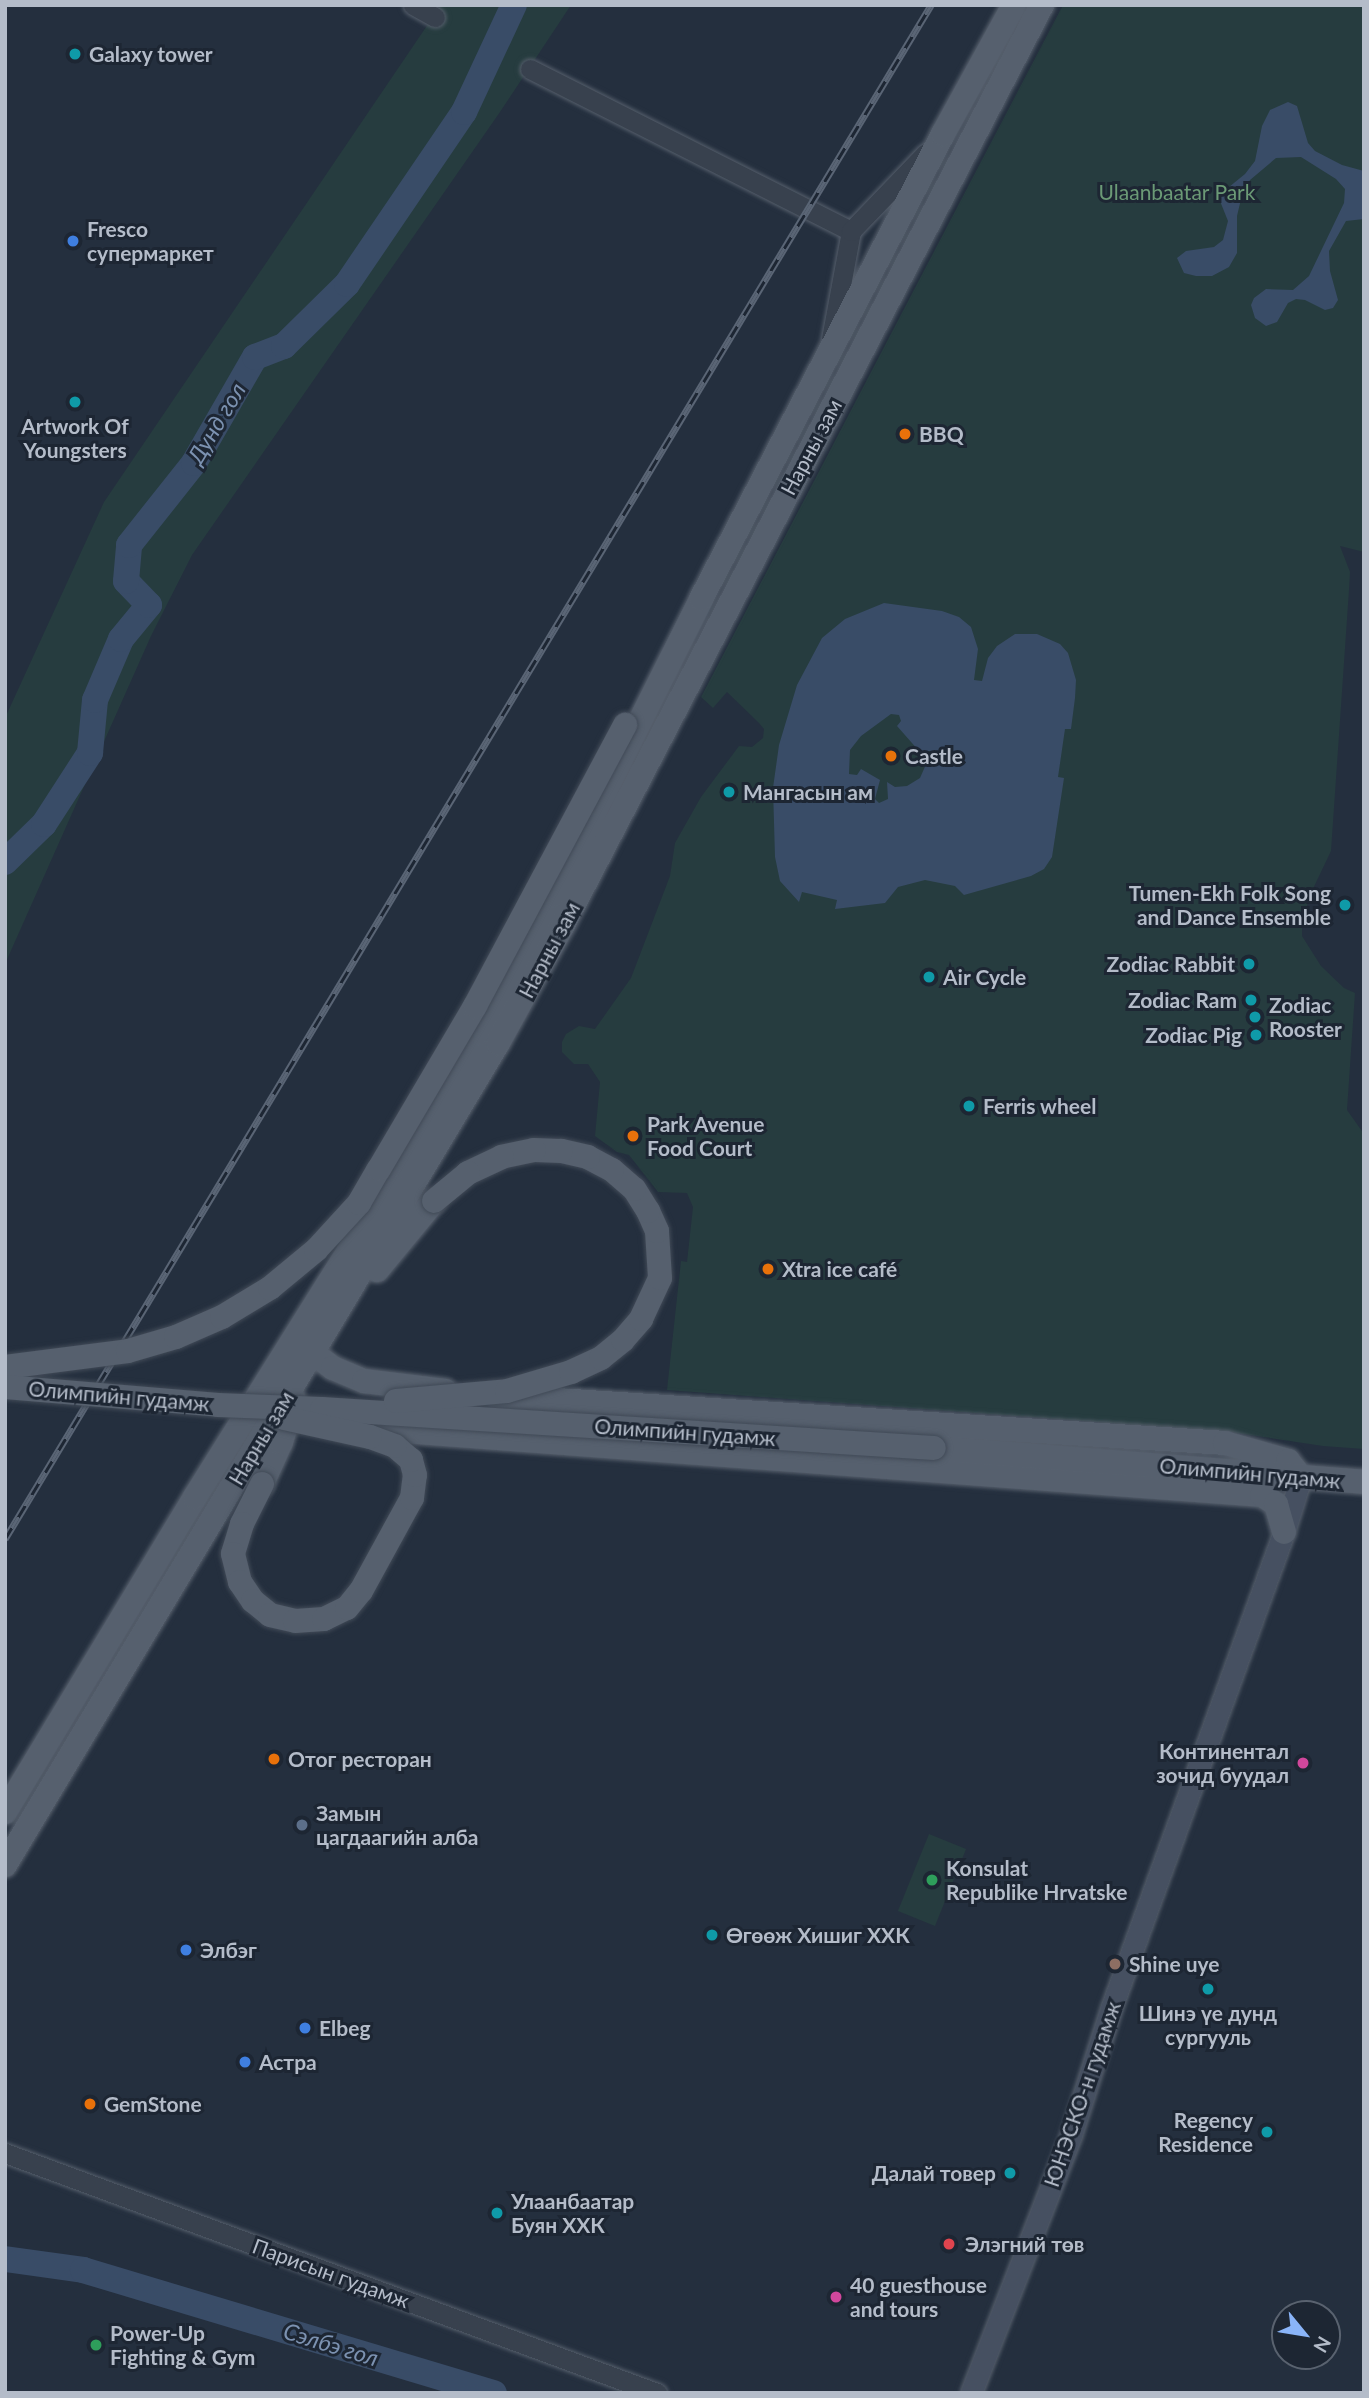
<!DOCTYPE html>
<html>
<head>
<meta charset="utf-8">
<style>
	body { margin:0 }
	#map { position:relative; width:1369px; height:2398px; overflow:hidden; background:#242f3e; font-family:Lato,sans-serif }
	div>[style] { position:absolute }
	.green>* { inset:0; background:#263c3f; transform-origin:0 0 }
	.water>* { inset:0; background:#394c67 }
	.river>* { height:26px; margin:-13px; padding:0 13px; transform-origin:13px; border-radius:13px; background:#394c67 }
	.roads { filter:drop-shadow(0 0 2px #565f6c) drop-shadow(0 0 2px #565f6c) }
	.tertiary>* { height:19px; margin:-9.5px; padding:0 9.5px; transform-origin:9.5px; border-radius:9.5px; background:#38414e }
	.secondary>* { height:21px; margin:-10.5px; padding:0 10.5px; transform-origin:10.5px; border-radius:10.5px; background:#465061 }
	.primary>* { height:24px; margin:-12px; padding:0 12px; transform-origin:12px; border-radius:12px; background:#56606e }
	.rail>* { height:7px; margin-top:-3.5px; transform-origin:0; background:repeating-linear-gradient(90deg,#1d2633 0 13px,#5a6575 0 26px); box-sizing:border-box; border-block:2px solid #5a6575 }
	.bridges { filter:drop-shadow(0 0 2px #414a57) drop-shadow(0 0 2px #414a57) }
	.primary-bridge>* { height:24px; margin:-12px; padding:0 12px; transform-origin:12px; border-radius:12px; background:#56606e }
	.dots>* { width:19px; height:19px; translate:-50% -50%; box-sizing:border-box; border:4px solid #1d2633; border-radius:50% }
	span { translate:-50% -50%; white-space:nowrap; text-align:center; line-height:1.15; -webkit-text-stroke:6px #1d2633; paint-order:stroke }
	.poi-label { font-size:21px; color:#b4bcc9; font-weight:700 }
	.left { translate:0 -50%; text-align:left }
	.right { translate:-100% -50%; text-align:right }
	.park-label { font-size:21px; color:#6b9a76 }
	.street-label { font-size:21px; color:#b4bcc9 }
	.water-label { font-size:23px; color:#7c92b1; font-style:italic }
	.frame { position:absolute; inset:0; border:7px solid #b4bcc9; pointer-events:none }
	.north { position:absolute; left:1271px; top:2300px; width:70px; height:70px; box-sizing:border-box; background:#1d2633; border:2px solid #59626f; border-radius:50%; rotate:120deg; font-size:19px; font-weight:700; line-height:28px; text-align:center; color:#b4bcc9 }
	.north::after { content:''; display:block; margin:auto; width:24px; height:32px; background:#8ab4f8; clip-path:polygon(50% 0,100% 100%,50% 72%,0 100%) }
</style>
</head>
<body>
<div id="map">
	<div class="green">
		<i style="clip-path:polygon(441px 5px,571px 5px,500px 112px,192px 555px,151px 636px,5px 964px,5px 718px,104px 502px)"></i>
		<i style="clip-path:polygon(1063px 5px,1364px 5px,1364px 552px,1340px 546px,1350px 572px,1349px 590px,1331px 851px,1310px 895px,1302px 924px,1302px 936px,1321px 966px,1344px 988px,1355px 993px,1347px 1110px,1364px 1134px,1364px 1449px,1323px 1446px,1230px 1432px,667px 1390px,681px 1261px,687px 1262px,693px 1207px,687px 1193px,658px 1192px,629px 1155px,617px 1152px,595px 1136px,600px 1082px,588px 1064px,574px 1064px,562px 1052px,562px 1042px,566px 1034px,579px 1026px,595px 1029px,631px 978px,670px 876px,675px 843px,701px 797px,739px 746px,752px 747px,763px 738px,764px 729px,759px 723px,727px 692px,713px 708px,701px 697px)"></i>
		<i style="left:929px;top:1834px;width:40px;height:83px;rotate:22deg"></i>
	</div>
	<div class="water">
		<i style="clip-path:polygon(1288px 102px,1297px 106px,1308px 143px,1315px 151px,1342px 165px,1364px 171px,1364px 219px,1346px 221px,1329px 251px,1330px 271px,1338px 300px,1333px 308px,1325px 310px,1305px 300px,1296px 299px,1288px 303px,1277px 322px,1266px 326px,1255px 318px,1251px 305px,1254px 298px,1266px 289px,1293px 290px,1309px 276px,1344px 203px,1345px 189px,1336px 179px,1301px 157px,1276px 158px,1250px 180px,1242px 195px,1237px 216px,1237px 253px,1229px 267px,1212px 276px,1196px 276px,1184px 273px,1177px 258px,1186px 251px,1214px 247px,1223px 240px,1228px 221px,1218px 196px,1245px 174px,1255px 161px,1262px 126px,1270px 110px)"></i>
		<i style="clip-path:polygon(evenodd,884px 603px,942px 611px,959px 617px,971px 627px,978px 649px,974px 680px,982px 681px,988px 658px,997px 646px,1015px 634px,1037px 634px,1060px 644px,1068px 653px,1076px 680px,1075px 698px,1071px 729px,1065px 729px,1058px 777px,1064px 778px,1052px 857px,1044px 869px,1031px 876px,964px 895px,955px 886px,925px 880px,898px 887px,885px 903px,835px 909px,837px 900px,802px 892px,799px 902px,780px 881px,775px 857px,773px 788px,779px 745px,797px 685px,822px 638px,845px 619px,884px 603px,891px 714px,899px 715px,901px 721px,897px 726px,919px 751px,931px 751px,933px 759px,927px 762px,920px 778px,907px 786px,895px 787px,887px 782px,888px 799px,879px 803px,875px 799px,880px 780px,861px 769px,857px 775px,849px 774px,850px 750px,861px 736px,891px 714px)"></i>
	</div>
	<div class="river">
		<i style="left:5px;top:862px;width:54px;rotate:-44.3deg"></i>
		<i style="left:44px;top:824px;width:85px;rotate:-57.1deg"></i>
		<i style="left:90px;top:753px;width:53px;rotate:-84.6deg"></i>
		<i style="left:95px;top:700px;width:66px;rotate:-66.9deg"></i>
		<i style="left:121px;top:639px;width:44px;rotate:-50.5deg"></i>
		<i style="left:149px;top:605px;width:33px;rotate:-134deg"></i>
		<i style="left:126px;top:581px;width:36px;rotate:-85deg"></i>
		<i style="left:129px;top:545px;width:105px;rotate:-51.6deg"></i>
		<i style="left:194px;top:463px;width:122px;rotate:-60.1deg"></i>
		<i style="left:255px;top:357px;width:31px;rotate:-21deg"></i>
		<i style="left:284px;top:346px;width:88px;rotate:-44.5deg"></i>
		<i style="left:347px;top:284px;width:208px;rotate:-55.8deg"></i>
		<i style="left:464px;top:112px;width:118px;rotate:-65deg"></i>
		<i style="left:5px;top:2259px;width:79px;rotate:8deg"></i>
		<i style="left:83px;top:2270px;width:429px;rotate:16.7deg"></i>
	</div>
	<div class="roads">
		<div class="tertiary">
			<i style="left:413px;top:5px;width:25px;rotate:29deg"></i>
			<i style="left:530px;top:69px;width:360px;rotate:26.8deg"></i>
			<i style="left:831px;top:339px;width:110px;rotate:-79.5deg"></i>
			<i style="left:851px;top:231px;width:108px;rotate:-46.1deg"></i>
			<i style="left:5px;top:2153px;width:695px;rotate:20.21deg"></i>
		</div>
		<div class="secondary">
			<i style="left:971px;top:2393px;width:277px;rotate:-68.8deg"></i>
			<i style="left:1071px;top:2135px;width:135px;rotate:-72.4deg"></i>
			<i style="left:1112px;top:2006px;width:504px;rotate:-70.06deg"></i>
			<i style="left:1284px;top:1532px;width:58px;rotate:-72.8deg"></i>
		</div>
		<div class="primary">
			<i style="left:377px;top:1270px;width:89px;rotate:-50.4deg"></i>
			<i style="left:313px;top:1353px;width:25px;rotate:37deg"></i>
			<i style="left:333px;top:1368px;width:34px;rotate:23deg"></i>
			<i style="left:364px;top:1381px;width:82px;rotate:7deg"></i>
			<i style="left:495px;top:1396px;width:732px;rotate:3.68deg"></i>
			<i style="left:1225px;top:1443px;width:66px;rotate:15.9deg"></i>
			<i style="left:1288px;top:1461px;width:21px;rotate:51deg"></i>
			<i style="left:350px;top:1427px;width:915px;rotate:4.26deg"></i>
			<i style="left:1262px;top:1495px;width:17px;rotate:33deg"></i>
			<i style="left:1276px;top:1504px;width:29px;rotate:74deg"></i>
			<i style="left:934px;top:1448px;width:431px;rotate:4.5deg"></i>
			<i style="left:262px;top:1484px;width:46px;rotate:-65.7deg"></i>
			<i style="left:281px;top:1442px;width:44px;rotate:-72.8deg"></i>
			<i style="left:5px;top:1812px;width:368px;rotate:-58.9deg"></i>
			<i style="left:195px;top:1497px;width:390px;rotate:-58deg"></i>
			<i style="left:402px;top:1166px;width:155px;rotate:-59.8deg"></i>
			<i style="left:480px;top:1032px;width:155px;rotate:-61.9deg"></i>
			<i style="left:553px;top:895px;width:331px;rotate:-63.4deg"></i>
			<i style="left:701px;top:599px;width:524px;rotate:-62.51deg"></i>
			<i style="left:943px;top:134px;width:147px;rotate:-61.2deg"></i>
			<i style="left:5px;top:1865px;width:959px;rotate:-59.05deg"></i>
			<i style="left:498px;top:1043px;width:135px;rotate:-61.2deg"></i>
			<i style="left:563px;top:925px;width:1037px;rotate:-62.5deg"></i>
		</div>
	</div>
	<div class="rail">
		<i style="left:5px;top:1539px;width:1792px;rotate:-58.88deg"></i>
	</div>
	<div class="bridges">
		<div class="primary-bridge">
			<i style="left:5px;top:1367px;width:124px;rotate:-7.4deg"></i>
			<i style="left:128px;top:1351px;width:50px;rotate:-16.3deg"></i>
			<i style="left:176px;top:1337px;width:50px;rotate:-23.5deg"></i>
			<i style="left:222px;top:1317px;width:56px;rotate:-31.1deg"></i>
			<i style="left:270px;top:1288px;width:60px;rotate:-39.6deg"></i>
			<i style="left:316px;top:1250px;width:64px;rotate:-47.5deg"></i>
			<i style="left:359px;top:1203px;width:39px;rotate:-60deg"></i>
			<i style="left:379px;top:1169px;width:189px;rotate:-59.5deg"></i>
			<i style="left:475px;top:1006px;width:319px;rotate:-61.9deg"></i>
			<i style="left:5px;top:1387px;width:214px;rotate:4.8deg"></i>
			<i style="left:218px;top:1405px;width:104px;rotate:2.2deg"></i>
			<i style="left:322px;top:1409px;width:613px;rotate:3.65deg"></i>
			<i style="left:396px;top:1401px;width:111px;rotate:-5.1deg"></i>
			<i style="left:507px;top:1391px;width:67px;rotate:-16.5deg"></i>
			<i style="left:571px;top:1372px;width:33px;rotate:-25deg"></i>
			<i style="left:601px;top:1358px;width:28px;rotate:-39deg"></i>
			<i style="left:623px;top:1340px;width:28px;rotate:-49deg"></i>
			<i style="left:641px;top:1319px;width:45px;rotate:-65.1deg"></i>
			<i style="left:660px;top:1278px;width:47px;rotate:-93.7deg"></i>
			<i style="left:657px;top:1231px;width:22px;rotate:-114deg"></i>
			<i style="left:648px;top:1211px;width:26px;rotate:-122deg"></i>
			<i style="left:634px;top:1189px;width:29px;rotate:-139deg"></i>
			<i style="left:612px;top:1170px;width:27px;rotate:-152deg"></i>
			<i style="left:588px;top:1157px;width:28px;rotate:-167deg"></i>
			<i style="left:561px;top:1151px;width:27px;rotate:-178deg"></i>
			<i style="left:534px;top:1150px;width:33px;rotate:168deg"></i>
			<i style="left:502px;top:1157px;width:38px;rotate:155deg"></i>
			<i style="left:468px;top:1173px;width:44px;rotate:140.5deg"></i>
			<i style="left:262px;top:1484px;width:45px;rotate:116.6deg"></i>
			<i style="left:242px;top:1524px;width:31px;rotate:107deg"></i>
			<i style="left:233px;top:1554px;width:29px;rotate:76deg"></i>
			<i style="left:240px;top:1582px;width:23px;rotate:56deg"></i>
			<i style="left:253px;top:1601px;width:22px;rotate:39deg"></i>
			<i style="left:270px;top:1615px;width:26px;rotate:13deg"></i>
			<i style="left:295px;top:1621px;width:29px;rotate:-4deg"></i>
			<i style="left:324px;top:1619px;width:25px;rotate:-26deg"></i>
			<i style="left:347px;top:1608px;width:22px;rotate:-51deg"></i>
			<i style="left:361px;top:1591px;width:106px;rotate:-61.3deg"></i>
			<i style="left:412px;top:1498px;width:23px;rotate:-83deg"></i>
			<i style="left:415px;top:1475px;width:16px;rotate:-105deg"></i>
			<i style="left:411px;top:1460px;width:21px;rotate:-139deg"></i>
			<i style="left:395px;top:1446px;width:27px;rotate:-160deg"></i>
			<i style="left:370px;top:1437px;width:88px;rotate:-167.5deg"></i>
		</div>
	</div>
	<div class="dots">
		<i style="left:75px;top:54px;background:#0f9aa8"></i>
		<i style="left:73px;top:241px;background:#3f7fe0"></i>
		<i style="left:75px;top:402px;background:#0f9aa8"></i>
		<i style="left:905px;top:434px;background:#e8710a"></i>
		<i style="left:891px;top:756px;background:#e8710a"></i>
		<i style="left:729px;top:792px;background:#0f9aa8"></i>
		<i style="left:1345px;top:905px;background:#0f9aa8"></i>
		<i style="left:1249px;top:964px;background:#0f9aa8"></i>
		<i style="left:929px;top:977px;background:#0f9aa8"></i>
		<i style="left:1251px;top:1000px;background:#0f9aa8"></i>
		<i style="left:1255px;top:1017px;background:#0f9aa8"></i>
		<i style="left:1256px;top:1035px;background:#0f9aa8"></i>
		<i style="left:969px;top:1106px;background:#0f9aa8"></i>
		<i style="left:633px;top:1136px;background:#e8710a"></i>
		<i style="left:768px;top:1269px;background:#e8710a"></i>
		<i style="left:274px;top:1759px;background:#e8710a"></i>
		<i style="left:1303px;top:1763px;background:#d1479c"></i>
		<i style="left:302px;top:1825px;background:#5c6f8a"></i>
		<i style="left:932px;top:1880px;background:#2e9e5b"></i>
		<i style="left:712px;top:1935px;background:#0f9aa8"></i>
		<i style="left:186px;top:1950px;background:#3f7fe0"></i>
		<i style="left:1115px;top:1964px;background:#8d6e63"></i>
		<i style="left:1208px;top:1989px;background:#0f9aa8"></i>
		<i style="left:305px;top:2028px;background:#3f7fe0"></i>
		<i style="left:245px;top:2062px;background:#3f7fe0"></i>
		<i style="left:90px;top:2104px;background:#e8710a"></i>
		<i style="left:1267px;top:2132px;background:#0f9aa8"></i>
		<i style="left:1010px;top:2173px;background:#0f9aa8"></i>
		<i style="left:497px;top:2213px;background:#0f9aa8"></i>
		<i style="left:949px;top:2244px;background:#e0444e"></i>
		<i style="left:836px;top:2297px;background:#d1479c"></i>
		<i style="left:96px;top:2345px;background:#2e9e5b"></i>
	</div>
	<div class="poi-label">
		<span class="left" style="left:89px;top:54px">Galaxy tower</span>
		<span class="left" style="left:87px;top:241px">Fresco<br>супермаркет</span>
		<span style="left:75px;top:438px">Artwork Of<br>Youngsters</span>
		<span class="left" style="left:919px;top:434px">BBQ</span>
		<span class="left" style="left:905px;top:756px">Castle</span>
		<span class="left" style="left:743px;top:792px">Мангасын ам</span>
		<span class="right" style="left:1331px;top:905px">Tumen-Ekh Folk Song<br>and Dance Ensemble</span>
		<span class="right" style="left:1235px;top:964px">Zodiac Rabbit</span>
		<span class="left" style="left:943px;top:977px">Air Cycle</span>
		<span class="right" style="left:1237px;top:1000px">Zodiac Ram</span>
		<span class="left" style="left:1269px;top:1017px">Zodiac<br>Rooster</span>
		<span class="right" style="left:1242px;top:1035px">Zodiac Pig</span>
		<span class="left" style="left:983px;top:1106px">Ferris wheel</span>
		<span class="left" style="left:647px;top:1136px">Park Avenue<br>Food Court</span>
		<span class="left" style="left:782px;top:1269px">Xtra ice café</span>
		<span class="right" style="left:1289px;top:1763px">Континентал<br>зочид буудал</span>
		<span class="left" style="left:288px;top:1759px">Отог ресторан</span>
		<span class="left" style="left:316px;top:1825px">Замын<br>цагдаагийн алба</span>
		<span class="left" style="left:946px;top:1880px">Konsulat<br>Republike Hrvatske</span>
		<span class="left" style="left:726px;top:1935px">Өгөөж Хишиг ХХК</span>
		<span class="left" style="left:200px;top:1950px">Элбэг</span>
		<span class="left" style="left:1129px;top:1964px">Shine uye</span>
		<span style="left:1208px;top:2025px">Шинэ үе дунд<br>сургууль</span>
		<span class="left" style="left:319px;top:2028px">Elbeg</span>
		<span class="left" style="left:259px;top:2062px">Астра</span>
		<span class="left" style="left:104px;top:2104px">GemStone</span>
		<span class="right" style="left:1253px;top:2132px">Regency<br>Residence</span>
		<span class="right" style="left:996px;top:2173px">Далай товер</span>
		<span class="left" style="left:511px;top:2213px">Улаанбаатар<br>Буян ХХК</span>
		<span class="left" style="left:965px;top:2244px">Элэгний төв</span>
		<span class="left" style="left:850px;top:2297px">40 guesthouse<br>and tours</span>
		<span class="left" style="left:110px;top:2345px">Power-Up<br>Fighting &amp; Gym</span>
	</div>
	<div class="park-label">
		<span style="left:1177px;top:192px">Ulaanbaatar Park</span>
	</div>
	<div class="street-label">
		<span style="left:811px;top:447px;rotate:-62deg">Нарны зам</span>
		<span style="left:549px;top:950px;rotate:-62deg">Нарны зам</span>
		<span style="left:119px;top:1396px;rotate:5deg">Олимпийн гудамж</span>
		<span style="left:685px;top:1432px;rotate:4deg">Олимпийн гудамж</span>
		<span style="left:261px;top:1438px;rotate:-59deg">Нарны зам</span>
		<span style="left:1250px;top:1473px;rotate:5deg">Олимпийн гудамж</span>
		<span style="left:1082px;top:2094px;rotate:-71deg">ЮНЭСКО-н гудамж</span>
		<span style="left:331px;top:2273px;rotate:20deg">Парисын гудамж</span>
	</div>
	<div class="water-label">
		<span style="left:216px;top:423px;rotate:-59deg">Дунд гол</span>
		<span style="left:331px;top:2344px;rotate:17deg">Сэлбэ гол</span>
	</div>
	<div class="frame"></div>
	<div class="north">N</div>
</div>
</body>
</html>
